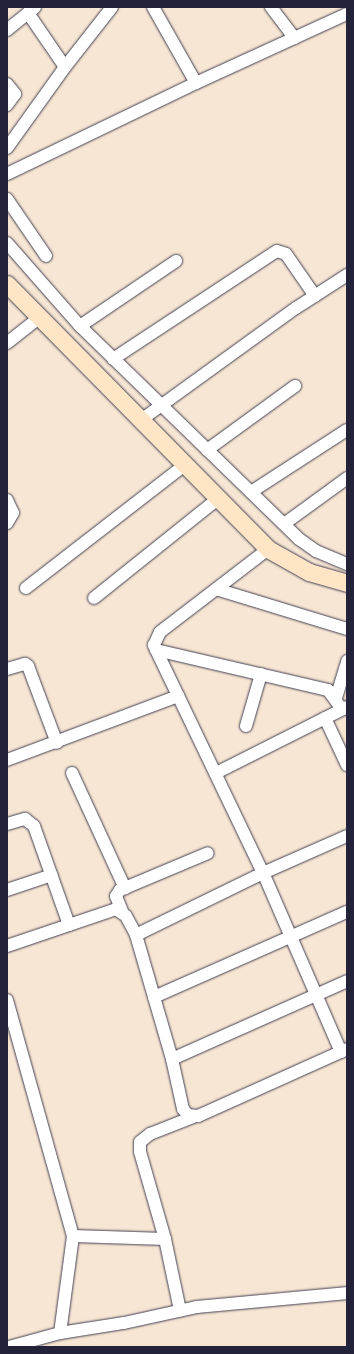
<!DOCTYPE html>
<html>
<head>
<meta charset="utf-8">
<style>
	body { margin:0 }
	#map { position:relative; width:354px; height:1354px; overflow:hidden; background:#f7e6d3; font-family:Caveat,sans-serif }
	div>[style] { position:absolute }
	.roads { filter:drop-shadow(0 0 1px #423f52) drop-shadow(0 0 1px #423f52) }
	.street>* { height:12px; margin:-6px; padding:0 6px; transform-origin:6px; border-radius:6px; background:#fff }
	.secondary>* { height:17px; margin:-8.5px; padding:0 8.5px; transform-origin:8.5px; border-radius:8.5px; background:#fde5c5 }
	span { translate:-50% -50%; white-space:nowrap; text-align:center; line-height:1.15; -webkit-text-stroke:3px #fff; paint-order:stroke }
	.frame { position:absolute; inset:0; border:8px solid #22223b; pointer-events:none }
</style>
</head>
<body>
<div id="map">
	<div class="roads">
		<div class="street">
			<i style="left:153px;top:7px;width:87px;rotate:60.5deg"></i>
			<i style="left:271px;top:7px;width:39px;rotate:53deg"></i>
			<i style="left:28px;top:13px;width:65px;rotate:55.6deg"></i>
			<i style="left:7px;top:30px;width:36px;rotate:-39deg"></i>
			<i style="left:7px;top:84px;width:13px;rotate:51deg"></i>
			<i style="left:15px;top:94px;width:14px;rotate:126deg"></i>
			<i style="left:7px;top:148px;width:100px;rotate:-54.4deg"></i>
			<i style="left:65px;top:67px;width:76px;rotate:-51.9deg"></i>
			<i style="left:7px;top:174px;width:210px;rotate:-25.7deg"></i>
			<i style="left:196px;top:83px;width:166px;rotate:-24.6deg"></i>
			<i style="left:7px;top:199px;width:69px;rotate:55.6deg"></i>
			<i style="left:7px;top:243px;width:111px;rotate:48.7deg"></i>
			<i style="left:80px;top:326px;width:305px;rotate:44.2deg"></i>
			<i style="left:299px;top:539px;width:21px;rotate:35deg"></i>
			<i style="left:316px;top:551px;width:34px;rotate:23deg"></i>
			<i style="left:80px;top:326px;width:116px;rotate:-34.1deg"></i>
			<i style="left:7px;top:343px;width:42px;rotate:-38.2deg"></i>
			<i style="left:113px;top:359px;width:196px;rotate:-33.4deg"></i>
			<i style="left:277px;top:251px;width:9px;rotate:18deg"></i>
			<i style="left:286px;top:254px;width:51px;rotate:55.4deg"></i>
			<i style="left:141px;top:420px;width:191px;rotate:-35.9deg"></i>
			<i style="left:296px;top:308px;width:61px;rotate:-32.9deg"></i>
			<i style="left:207px;top:450px;width:109px;rotate:-36deg"></i>
			<i style="left:251px;top:492px;width:114px;rotate:-32.9deg"></i>
			<i style="left:7px;top:500px;width:14px;rotate:65deg"></i>
			<i style="left:13px;top:513px;width:12px;rotate:121deg"></i>
			<i style="left:284px;top:524px;width:78px;rotate:-36.1deg"></i>
			<i style="left:26px;top:588px;width:202px;rotate:-37.8deg"></i>
			<i style="left:216px;top:589px;width:137px;rotate:17deg"></i>
			<i style="left:94px;top:598px;width:160px;rotate:-38.7deg"></i>
			<i style="left:156px;top:650px;width:177px;rotate:13.1deg"></i>
			<i style="left:328px;top:690px;width:24px;rotate:54deg"></i>
			<i style="left:7px;top:669px;width:19px;rotate:-16deg"></i>
			<i style="left:25px;top:664px;width:4px;rotate:34deg"></i>
			<i style="left:28px;top:666px;width:82px;rotate:69.4deg"></i>
			<i style="left:336px;top:698px;width:39px;rotate:-73deg"></i>
			<i style="left:325px;top:718px;width:52px;rotate:64.9deg"></i>
			<i style="left:246px;top:726px;width:54px;rotate:-73.9deg"></i>
			<i style="left:7px;top:760px;width:183px;rotate:-20.5deg"></i>
			<i style="left:72px;top:773px;width:127px;rotate:65.3deg"></i>
			<i style="left:216px;top:773px;width:147px;rotate:-26.7deg"></i>
			<i style="left:7px;top:824px;width:19px;rotate:-16deg"></i>
			<i style="left:25px;top:819px;width:11px;rotate:38deg"></i>
			<i style="left:34px;top:826px;width:105px;rotate:70.5deg"></i>
			<i style="left:7px;top:890px;width:47px;rotate:-18.4deg"></i>
			<i style="left:122px;top:911px;width:16px;rotate:-112deg"></i>
			<i style="left:116px;top:896px;width:7px;rotate:-56deg"></i>
			<i style="left:120px;top:890px;width:95px;rotate:-22.8deg"></i>
			<i style="left:136px;top:935px;width:129px;rotate:73.8deg"></i>
			<i style="left:172px;top:1059px;width:51px;rotate:77.6deg"></i>
			<i style="left:183px;top:1109px;width:8px;rotate:50deg"></i>
			<i style="left:188px;top:1115px;width:10px;rotate:6deg"></i>
			<i style="left:198px;top:1116px;width:163px;rotate:-24.2deg"></i>
			<i style="left:7px;top:946px;width:115px;rotate:-18.7deg"></i>
			<i style="left:116px;top:909px;width:12px;rotate:35deg"></i>
			<i style="left:126px;top:916px;width:21px;rotate:62deg"></i>
			<i style="left:136px;top:935px;width:141px;rotate:-26deg"></i>
			<i style="left:263px;top:873px;width:253px;rotate:-115.6deg"></i>
			<i style="left:154px;top:645px;width:14px;rotate:-65deg"></i>
			<i style="left:160px;top:632px;width:136px;rotate:-37.5deg"></i>
			<i style="left:154px;top:997px;width:211px;rotate:-23.8deg"></i>
			<i style="left:7px;top:1000px;width:245px;rotate:74.4deg"></i>
			<i style="left:73px;top:1236px;width:98px;rotate:97.6deg"></i>
			<i style="left:341px;top:1052px;width:195px;rotate:-113.5deg"></i>
			<i style="left:263px;top:873px;width:92px;rotate:-23.8deg"></i>
			<i style="left:172px;top:1059px;width:192px;rotate:-24deg"></i>
			<i style="left:73px;top:1236px;width:92px;rotate:1.9deg"></i>
			<i style="left:165px;top:1239px;width:73px;rotate:78.1deg"></i>
			<i style="left:165px;top:1239px;width:91px;rotate:-106deg"></i>
			<i style="left:140px;top:1152px;width:10px;rotate:-90deg"></i>
			<i style="left:140px;top:1142px;width:13px;rotate:-39deg"></i>
			<i style="left:150px;top:1134px;width:46px;rotate:-21.6deg"></i>
			<i style="left:9px;top:1347px;width:53px;rotate:-15.4deg"></i>
			<i style="left:60px;top:1333px;width:65px;rotate:-8.9deg"></i>
			<i style="left:124px;top:1323px;width:75px;rotate:-12.4deg"></i>
			<i style="left:197px;top:1307px;width:151px;rotate:-5.3deg"></i>
		</div>
		<div class="secondary">
			<i style="left:7px;top:284px;width:372px;rotate:45.4deg"></i>
			<i style="left:268px;top:549px;width:47px;rotate:29.3deg"></i>
			<i style="left:309px;top:572px;width:40px;rotate:16deg"></i>
		</div>
	</div>
	<div class="frame"></div>
</div>
</body>
</html>
